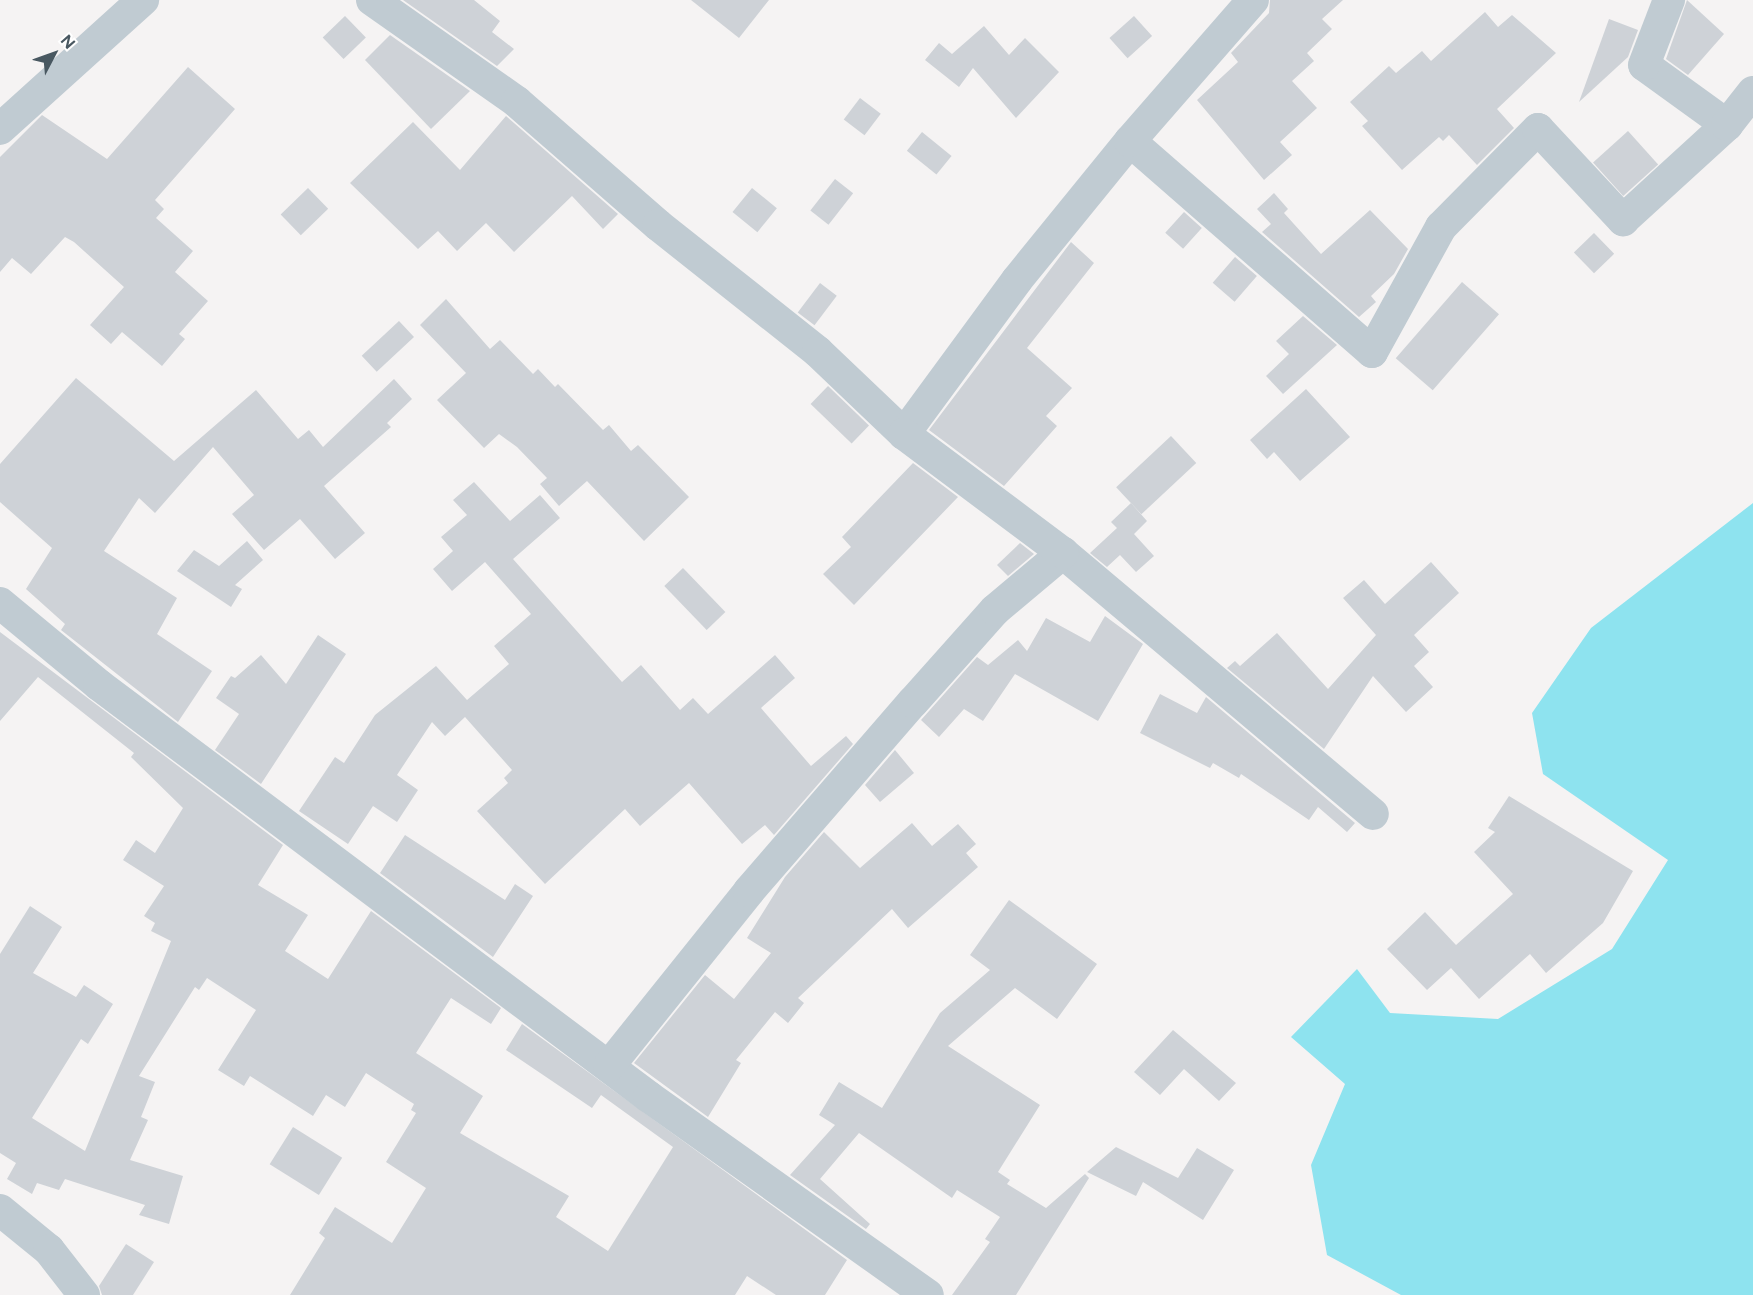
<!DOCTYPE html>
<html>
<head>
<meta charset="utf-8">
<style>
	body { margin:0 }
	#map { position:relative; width:1753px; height:1295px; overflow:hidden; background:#f5f3f3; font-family:Figtree,sans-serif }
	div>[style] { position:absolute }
	.water>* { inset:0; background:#8ee3ef }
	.building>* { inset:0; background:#ced2d7; transform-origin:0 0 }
	.minor>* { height:32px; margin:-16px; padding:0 16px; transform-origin:16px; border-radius:16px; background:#c0cbd2 }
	span { translate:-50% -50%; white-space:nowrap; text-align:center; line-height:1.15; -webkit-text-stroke:6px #fff; paint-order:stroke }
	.north { position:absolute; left:24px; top:24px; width:60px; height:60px; -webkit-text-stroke:4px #fff; paint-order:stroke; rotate:49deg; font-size:16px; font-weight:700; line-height:24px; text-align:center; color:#495861 }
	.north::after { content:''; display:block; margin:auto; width:21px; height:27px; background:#495861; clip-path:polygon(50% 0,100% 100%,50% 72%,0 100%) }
</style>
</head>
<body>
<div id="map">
	<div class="water">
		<i style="clip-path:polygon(1753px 503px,1753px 1295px,1401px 1295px,1327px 1255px,1311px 1165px,1345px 1084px,1291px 1037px,1357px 969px,1390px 1013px,1498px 1019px,1612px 949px,1668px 860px,1543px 774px,1532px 713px,1591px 628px)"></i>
	</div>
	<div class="building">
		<i style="clip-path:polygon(403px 0,474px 0,500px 21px,492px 32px,514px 49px,497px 66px)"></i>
		<i style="clip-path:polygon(691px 0,769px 0,739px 38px)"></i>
		<i style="clip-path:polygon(1270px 0,1343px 0,1322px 19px,1332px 29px,1307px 53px,1314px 61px,1292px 81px,1317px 108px,1280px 142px,1292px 155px,1264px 180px,1197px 100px,1238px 62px,1231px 53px,1269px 13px)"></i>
		<i style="clip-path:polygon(1687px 0,1724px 34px,1688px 75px,1666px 59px)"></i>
		<i style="clip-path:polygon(1485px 12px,1498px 27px,1512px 15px,1556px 53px,1497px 109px,1514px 128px,1477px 165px,1449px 135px,1443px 141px,1439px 137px,1402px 170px,1362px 126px,1368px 121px,1350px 102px,1389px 66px,1396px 73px,1422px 51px,1431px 61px)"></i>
		<i style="left:345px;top:16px;width:30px;height:31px;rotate:46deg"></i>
		<i style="left:1134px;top:16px;width:27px;height:33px;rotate:48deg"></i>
		<i style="clip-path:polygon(1609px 19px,1638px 30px,1628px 57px,1579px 102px)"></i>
		<i style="clip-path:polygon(984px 26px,1009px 55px,1025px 38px,1059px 72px,1016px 118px,973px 68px,959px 87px,925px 60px,939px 43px,952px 54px)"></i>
		<i style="clip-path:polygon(390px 35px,470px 91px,431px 129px,365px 60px)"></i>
		<i style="clip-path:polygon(188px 67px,235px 109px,155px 200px,164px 209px,156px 218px,193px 251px,175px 272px,208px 301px,179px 334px,185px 339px,162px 366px,122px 332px,111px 344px,90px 325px,124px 287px,74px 242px,65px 237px,31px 274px,12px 258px,0 272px,0 157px,42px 115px,107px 159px)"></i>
		<i style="left:860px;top:98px;width:26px;height:27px;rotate:37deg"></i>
		<i style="clip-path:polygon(506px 116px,618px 214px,603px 229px,572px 196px,514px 252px,486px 223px,457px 251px,438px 231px,418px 249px,350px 183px,413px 122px,460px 170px)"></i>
		<i style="left:1628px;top:131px;width:45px;height:47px;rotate:48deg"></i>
		<i style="left:922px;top:132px;width:38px;height:24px;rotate:39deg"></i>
		<i style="left:835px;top:179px;width:23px;height:40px;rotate:38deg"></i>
		<i style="left:308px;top:188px;width:29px;height:38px;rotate:46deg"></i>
		<i style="left:752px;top:188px;width:32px;height:31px;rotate:39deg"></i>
		<i style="clip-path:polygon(1274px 193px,1288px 209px,1284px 213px,1321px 254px,1370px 210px,1408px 249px,1394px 274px,1371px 296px,1376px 302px,1359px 317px,1262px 232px,1271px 224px,1257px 209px)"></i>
		<i style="left:1184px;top:212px;width:24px;height:28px;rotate:42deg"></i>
		<i style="left:1594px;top:233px;width:29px;height:28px;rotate:46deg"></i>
		<i style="clip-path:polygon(1071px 242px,1094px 263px,1027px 348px,1072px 388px,1046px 416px,1057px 426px,1004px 486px,929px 430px)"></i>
		<i style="left:1235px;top:257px;width:29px;height:34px;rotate:41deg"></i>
		<i style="left:1462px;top:282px;width:49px;height:101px;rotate:41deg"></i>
		<i style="left:820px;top:283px;width:21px;height:37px;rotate:37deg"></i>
		<i style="clip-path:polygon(446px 299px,490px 349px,500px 340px,533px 374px,538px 369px,555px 387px,558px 384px,603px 430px,609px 425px,631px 451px,638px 445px,689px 497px,644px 541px,587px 481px,559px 506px,540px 484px,547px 478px,517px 447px,499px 434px,484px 448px,437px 400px,466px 373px,420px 325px)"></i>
		<i style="clip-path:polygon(1303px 316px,1337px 345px,1283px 394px,1266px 376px,1289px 354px,1276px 341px)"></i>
		<i style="left:399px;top:321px;width:22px;height:51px;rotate:47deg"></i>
		<i style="clip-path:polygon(76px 378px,174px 461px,256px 390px,298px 439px,309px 430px,323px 447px,394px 379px,412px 399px,387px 423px,391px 427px,324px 486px,365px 533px,335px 559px,300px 519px,264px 550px,232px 514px,254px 495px,213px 447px,155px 513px,139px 498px,104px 551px,177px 598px,157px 634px,212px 671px,178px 722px,61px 630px,65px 624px,26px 589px,52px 548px,0 502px,0 464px)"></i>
		<i style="left:828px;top:386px;width:57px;height:25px;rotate:44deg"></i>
		<i style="clip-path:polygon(1306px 389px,1350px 437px,1300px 481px,1274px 452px,1267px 459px,1250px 440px)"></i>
		<i style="left:1171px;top:436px;width:37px;height:75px;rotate:47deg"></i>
		<i style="clip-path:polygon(913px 463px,958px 497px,854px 605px,823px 574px,851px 547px,842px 537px)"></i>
		<i style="clip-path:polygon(474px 482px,510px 521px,540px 495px,560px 518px,513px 559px,622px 682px,641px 665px,680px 710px,693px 698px,708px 714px,775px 655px,795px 678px,761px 708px,811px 766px,846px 736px,853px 744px,774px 835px,765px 825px,742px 844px,689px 783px,640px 826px,625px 809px,545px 884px,477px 811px,508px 783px,504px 778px,512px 770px,465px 717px,445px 736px,432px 722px,397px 775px,418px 790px,397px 822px,373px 806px,348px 844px,299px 811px,335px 757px,344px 763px,375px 715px,436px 666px,467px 700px,509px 664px,494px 646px,531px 614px,485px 562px,452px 591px,433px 569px,453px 551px,441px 537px,467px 515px,453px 500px)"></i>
		<i style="clip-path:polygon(1131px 503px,1147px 521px,1134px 534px,1154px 556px,1136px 572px,1120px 555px,1107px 567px,1090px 553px,1117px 528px,1111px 522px)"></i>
		<i style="clip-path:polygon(247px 541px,263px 560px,235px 585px,242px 589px,231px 607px,177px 571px,194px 550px,219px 566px)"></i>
		<i style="clip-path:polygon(1020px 543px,1034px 554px,1008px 576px,997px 565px)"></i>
		<i style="clip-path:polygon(1431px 562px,1459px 593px,1414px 635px,1429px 652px,1414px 666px,1433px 687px,1406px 712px,1373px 676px,1324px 749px,1227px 668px,1235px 661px,1240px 666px,1277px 633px,1328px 689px,1376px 635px,1343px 598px,1364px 580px,1385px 604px)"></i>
		<i style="left:683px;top:568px;width:61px;height:26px;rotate:46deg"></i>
		<i style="clip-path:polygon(1105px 616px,1143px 644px,1098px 721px,1015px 674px,983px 721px,964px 709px,939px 737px,921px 720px,977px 657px,988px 665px,1018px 640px,1027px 651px,1046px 618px,1090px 642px)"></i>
		<i style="clip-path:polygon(0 632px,283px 845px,258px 885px,308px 915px,285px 951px,328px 979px,371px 911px,501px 1008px,491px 1024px,451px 998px,416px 1053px,483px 1096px,460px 1133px,569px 1196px,556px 1217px,608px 1251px,673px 1147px,601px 1095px,592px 1108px,506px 1050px,522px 1024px,847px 1260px,825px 1295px,776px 1295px,747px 1276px,735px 1295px,290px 1295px,325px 1238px,319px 1233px,335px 1207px,392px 1243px,426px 1188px,386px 1162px,416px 1113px,411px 1110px,414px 1104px,366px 1073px,345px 1107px,326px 1095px,313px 1116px,250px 1076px,244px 1086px,218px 1070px,256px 1010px,207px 978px,199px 990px,195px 987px,139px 1076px,155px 1082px,141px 1117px,148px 1120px,130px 1160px,183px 1176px,169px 1224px,139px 1215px,145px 1205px,65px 1179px,59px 1190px,37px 1183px,32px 1194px,7px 1179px,16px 1163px,0 1153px,0 954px,30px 906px,62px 927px,33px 973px,76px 997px,84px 985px,113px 1004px,88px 1044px,81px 1039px,32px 1118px,85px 1151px,171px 941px,151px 931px,155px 923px,144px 916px,164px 886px,123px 860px,136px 840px,155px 853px,183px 808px,131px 757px,134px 753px,38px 677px,0 721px)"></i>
		<i style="clip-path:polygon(318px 635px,346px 654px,261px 784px,215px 750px,239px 714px,216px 698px,231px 676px,235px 678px,261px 655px,286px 684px)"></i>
		<i style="clip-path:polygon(1160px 694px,1197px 713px,1206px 697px,1355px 823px,1347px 832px,1318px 807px,1309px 820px,1241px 774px,1239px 778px,1213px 763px,1210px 768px,1140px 733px)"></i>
		<i style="clip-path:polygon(895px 750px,914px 773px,880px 802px,865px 785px)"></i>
		<i style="clip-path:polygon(1509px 796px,1633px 871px,1603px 923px,1546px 973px,1530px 954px,1479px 999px,1451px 968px,1427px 990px,1387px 949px,1425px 912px,1456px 945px,1513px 894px,1474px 852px,1495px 832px,1488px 828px)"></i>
		<i style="clip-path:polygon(912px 823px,932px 846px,958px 824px,976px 844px,966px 853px,978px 867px,908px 928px,892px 909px,798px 998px,804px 1003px,788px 1023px,775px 1012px,736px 1060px,741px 1063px,708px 1117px,634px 1063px,705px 975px,734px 999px,771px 953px,747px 938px,785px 877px,824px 832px,860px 868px)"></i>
		<i style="clip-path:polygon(405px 835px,505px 900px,515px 884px,533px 896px,493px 957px,380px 873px)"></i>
		<i style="clip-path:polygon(1009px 900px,1097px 964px,1057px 1019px,1015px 988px,948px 1046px,1040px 1105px,998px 1172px,1010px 1180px,1007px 1184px,1046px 1208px,1085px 1174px,1089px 1178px,1016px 1295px,952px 1295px,990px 1242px,985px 1239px,1000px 1217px,957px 1190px,952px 1198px,859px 1133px,820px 1179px,870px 1224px,866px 1229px,790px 1175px,835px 1125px,819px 1115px,839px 1082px,882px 1108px,940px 1013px,990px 970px,970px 955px)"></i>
		<i style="clip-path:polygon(1173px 1030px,1236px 1083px,1219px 1101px,1184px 1069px,1160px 1095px,1134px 1072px)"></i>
		<i style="left:293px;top:1127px;width:58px;height:44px;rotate:32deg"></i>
		<i style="clip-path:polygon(1116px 1147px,1178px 1178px,1197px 1148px,1234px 1170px,1203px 1220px,1143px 1182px,1136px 1196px,1087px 1172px)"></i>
		<i style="clip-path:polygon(126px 1244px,154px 1262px,133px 1295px,102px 1295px,99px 1286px)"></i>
	</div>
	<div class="minor">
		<i style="left:372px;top:0;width:177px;rotate:35.1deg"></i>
		<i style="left:517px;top:102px;width:187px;rotate:41.1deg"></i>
		<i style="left:658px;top:225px;width:204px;rotate:38.4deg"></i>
		<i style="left:818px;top:352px;width:119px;rotate:43.6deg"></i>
		<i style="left:904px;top:434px;width:191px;rotate:-53.7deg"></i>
		<i style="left:1017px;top:280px;width:179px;rotate:-50.9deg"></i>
		<i style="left:1130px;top:141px;width:321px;rotate:41.1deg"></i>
		<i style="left:1372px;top:352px;width:143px;rotate:-61.1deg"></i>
		<i style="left:1441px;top:227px;width:138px;rotate:-45.3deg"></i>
		<i style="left:1538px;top:129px;width:125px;rotate:47deg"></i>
		<i style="left:1623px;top:220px;width:141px;rotate:-42.4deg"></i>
		<i style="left:1727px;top:125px;width:102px;rotate:-144.1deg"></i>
		<i style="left:1644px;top:65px;width:70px;rotate:-69deg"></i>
		<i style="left:1727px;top:125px;width:42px;rotate:-51.8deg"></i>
		<i style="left:0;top:129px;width:193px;rotate:-42.1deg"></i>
		<i style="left:1130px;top:141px;width:187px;rotate:-48.9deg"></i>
		<i style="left:1063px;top:553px;width:405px;rotate:40.1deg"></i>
		<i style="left:0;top:603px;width:129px;rotate:39.6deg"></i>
		<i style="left:99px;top:685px;width:687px;rotate:36.84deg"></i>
		<i style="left:649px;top:1097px;width:342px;rotate:35.4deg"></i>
		<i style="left:609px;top:1066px;width:224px;rotate:-51.3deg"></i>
		<i style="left:749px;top:891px;width:250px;rotate:-49.1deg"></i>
		<i style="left:913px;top:702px;width:123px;rotate:-48.3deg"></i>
		<i style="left:995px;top:610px;width:89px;rotate:-40deg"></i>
		<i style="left:1063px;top:553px;width:199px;rotate:-143.2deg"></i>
		<i style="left:0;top:1210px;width:63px;rotate:39.2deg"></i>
		<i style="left:49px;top:1250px;width:57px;rotate:52.1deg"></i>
	</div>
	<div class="north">N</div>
</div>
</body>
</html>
